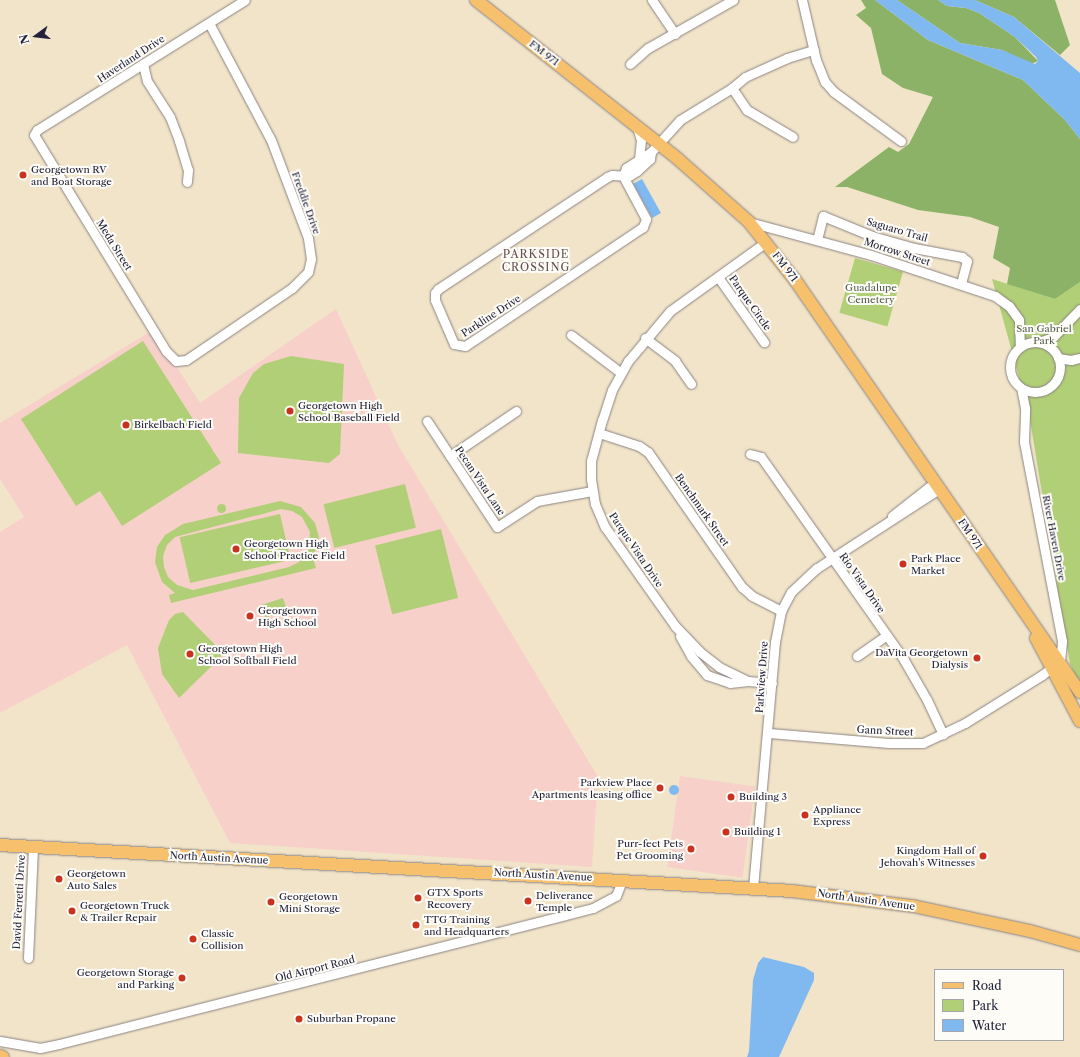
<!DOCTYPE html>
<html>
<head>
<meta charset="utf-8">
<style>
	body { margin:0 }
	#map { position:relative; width:1080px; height:1057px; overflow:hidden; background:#f2e4c9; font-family:"Libre Caslon Text",serif }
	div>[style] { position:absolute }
	.built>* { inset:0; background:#f7d0c9; transform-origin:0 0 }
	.green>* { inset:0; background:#b1cf76; transform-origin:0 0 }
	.round { border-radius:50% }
	.forest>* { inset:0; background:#8cb267 }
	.water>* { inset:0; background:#80b8f0; transform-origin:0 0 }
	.roads { filter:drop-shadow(0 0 1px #8a8382) drop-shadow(0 0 1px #8a8382) }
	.minor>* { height:9px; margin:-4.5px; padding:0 4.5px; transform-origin:4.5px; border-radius:4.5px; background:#fff }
	.minor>.ring { margin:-4.5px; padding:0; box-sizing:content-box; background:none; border:9px solid #fff; border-radius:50% }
	.major>* { height:12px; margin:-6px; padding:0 6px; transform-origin:6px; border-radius:6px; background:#f7c06c }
	.dots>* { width:11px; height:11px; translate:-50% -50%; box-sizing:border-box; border:2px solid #fdfcf7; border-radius:50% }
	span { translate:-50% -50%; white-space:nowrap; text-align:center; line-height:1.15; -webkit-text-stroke:4px #fdfcf7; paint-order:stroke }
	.street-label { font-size:10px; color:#22223b }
	.poi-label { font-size:10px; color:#22223b }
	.left { translate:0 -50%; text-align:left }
	.right { translate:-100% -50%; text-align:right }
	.park-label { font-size:10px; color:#545f50 }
	.neighbourhood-label { font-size:11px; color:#695050; letter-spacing:1px }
	.legend { position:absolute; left:934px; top:969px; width:130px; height:72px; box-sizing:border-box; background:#fdfcf7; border:1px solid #a5a5ac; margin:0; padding:5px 7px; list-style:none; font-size:12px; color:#22223b }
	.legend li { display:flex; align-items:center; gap:8px; height:20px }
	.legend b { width:20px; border:1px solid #a5a5ac }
	.north { position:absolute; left:16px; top:16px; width:40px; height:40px; -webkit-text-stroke:3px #fdfcf7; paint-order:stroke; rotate:255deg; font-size:11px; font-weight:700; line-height:16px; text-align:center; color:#22223b }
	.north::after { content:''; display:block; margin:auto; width:14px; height:18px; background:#22223b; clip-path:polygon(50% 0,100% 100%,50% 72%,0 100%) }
</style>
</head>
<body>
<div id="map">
	<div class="built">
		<i style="clip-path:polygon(336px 309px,398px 445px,598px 777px,592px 867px,230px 843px,127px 645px,0 713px,0 532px,24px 517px,0 479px,0 423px,153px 330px,200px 403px)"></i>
		<i style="left:680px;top:776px;width:76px;height:92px;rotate:8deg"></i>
	</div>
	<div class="green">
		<i style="left:855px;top:258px;width:50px;height:57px;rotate:16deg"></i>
		<i style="clip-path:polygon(992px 279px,1055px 299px,1080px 282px,1080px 684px,1070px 664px,1029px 414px)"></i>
		<i style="clip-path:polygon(143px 341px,221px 463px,122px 526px,100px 491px,76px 506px,21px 419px)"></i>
		<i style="clip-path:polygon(291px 356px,344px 364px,340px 454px,329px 463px,238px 453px,239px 398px,253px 373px,264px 364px)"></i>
		<i style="left:405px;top:484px;width:45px;height:84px;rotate:76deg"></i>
		<i style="clip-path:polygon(evenodd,280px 501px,301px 507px,315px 523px,319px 537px,313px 558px,316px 568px,171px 603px,169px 595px,175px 593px,162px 582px,155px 562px,157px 547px,165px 535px,183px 524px,280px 501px,281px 509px,292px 511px,302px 517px,310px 532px,309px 549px,299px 562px,289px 567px,193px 590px,177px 585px,168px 577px,164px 567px,163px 556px,167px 545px,175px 537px,281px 509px)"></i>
		<i class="round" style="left:216.5px;top:503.5px;width:9px;height:9px"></i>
		<i style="left:280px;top:514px;width:47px;height:103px;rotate:77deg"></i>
		<i style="left:441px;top:529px;width:71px;height:68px;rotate:76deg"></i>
		<i style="left:283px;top:598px;width:13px;height:23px;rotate:72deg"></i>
		<i style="clip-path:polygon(183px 612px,221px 651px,221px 657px,179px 698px,162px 674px,158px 648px,169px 620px,175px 614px)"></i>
	</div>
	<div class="forest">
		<i style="clip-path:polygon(861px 0,875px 0,928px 40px,1023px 80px,1065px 120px,1080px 139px,1080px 282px,1055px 299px,1007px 284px,1010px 268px,993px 258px,999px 227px,970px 217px,918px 210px,847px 187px,835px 187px,889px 147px,898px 152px,909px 144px,933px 97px,903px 88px,882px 74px,871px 28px,856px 15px,866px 8px)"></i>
		<i style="clip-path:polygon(897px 0,938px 0,947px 6px,966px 8px,979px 13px,1015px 37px,1038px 61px,1031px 64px,1002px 50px,960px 43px)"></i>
		<i style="clip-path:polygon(975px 0,1055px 0,1070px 45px,1060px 55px,1014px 17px)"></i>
	</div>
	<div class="water">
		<i style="clip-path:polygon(875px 0,897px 0,960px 43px,1002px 50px,1035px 64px,1038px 61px,1036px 57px,1015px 37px,979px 13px,966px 8px,947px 6px,938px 0,975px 0,1014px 17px,1080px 73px,1080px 139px,1065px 120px,1023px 80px,928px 40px)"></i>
		<i style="left:642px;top:179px;width:39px;height:10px;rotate:61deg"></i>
		<i class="round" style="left:669px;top:785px;width:10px;height:10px"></i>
		<i style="clip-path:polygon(763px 957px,804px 967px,814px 973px,814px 980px,779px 1057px,747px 1057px,749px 1051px,753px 980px,758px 963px)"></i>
	</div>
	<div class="roads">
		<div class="minor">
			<i style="left:652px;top:0;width:41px;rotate:55.9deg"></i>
			<i style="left:802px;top:0;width:62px;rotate:76.9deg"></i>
			<i style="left:816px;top:60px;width:24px;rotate:68deg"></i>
			<i style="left:825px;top:82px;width:13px;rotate:48deg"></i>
			<i style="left:834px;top:92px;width:83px;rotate:36.2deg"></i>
			<i style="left:209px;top:23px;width:132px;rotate:62.1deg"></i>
			<i style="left:271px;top:140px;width:105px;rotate:69.3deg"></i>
			<i style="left:308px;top:238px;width:21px;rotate:82deg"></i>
			<i style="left:311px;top:259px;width:13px;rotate:103deg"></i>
			<i style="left:308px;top:272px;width:23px;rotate:135deg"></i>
			<i style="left:292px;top:288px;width:128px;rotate:145.8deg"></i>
			<i style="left:186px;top:360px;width:10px;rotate:174deg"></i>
			<i style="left:176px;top:361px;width:14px;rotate:-135deg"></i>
			<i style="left:166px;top:351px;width:253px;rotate:-121.4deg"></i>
			<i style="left:34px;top:135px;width:6px;rotate:-59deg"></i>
			<i style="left:37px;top:130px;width:245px;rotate:-32deg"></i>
			<i style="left:143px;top:64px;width:17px;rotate:77deg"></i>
			<i style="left:147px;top:81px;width:43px;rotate:57.4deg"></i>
			<i style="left:170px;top:117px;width:26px;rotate:69deg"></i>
			<i style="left:179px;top:141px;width:30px;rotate:73deg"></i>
			<i style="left:188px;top:170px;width:12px;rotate:95deg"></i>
			<i style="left:630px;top:64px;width:24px;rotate:-42deg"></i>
			<i style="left:648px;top:48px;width:98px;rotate:-29.5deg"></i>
			<i style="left:732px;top:88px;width:27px;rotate:56deg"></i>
			<i style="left:747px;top:110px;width:53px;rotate:30.4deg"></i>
			<i style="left:637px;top:127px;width:14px;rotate:73deg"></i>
			<i style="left:641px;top:140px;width:18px;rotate:96deg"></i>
			<i style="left:623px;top:176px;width:49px;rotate:61.9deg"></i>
			<i style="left:646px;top:219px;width:9px;rotate:111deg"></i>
			<i style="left:643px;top:227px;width:214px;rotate:146.2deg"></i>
			<i style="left:465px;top:346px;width:11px;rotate:-170deg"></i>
			<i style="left:454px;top:344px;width:48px;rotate:-113.4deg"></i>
			<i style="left:435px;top:300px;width:7px;rotate:-90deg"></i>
			<i style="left:435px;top:293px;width:5px;rotate:-53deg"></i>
			<i style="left:438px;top:289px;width:203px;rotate:-33.5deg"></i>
			<i style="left:607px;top:177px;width:5px;rotate:-22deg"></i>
			<i style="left:612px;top:175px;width:17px;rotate:3deg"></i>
			<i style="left:629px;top:176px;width:9px;rotate:-32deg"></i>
			<i style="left:637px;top:171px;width:18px;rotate:-43deg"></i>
			<i style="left:650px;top:159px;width:7px;rotate:-82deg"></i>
			<i style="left:623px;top:176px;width:9px;rotate:-69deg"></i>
			<i style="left:626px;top:168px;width:30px;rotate:-33deg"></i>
			<i style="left:651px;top:152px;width:43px;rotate:-47.8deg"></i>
			<i style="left:680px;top:120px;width:61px;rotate:-31.6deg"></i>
			<i style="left:732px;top:88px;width:17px;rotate:-40deg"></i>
			<i style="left:745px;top:77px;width:46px;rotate:-24.3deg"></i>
			<i style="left:787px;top:58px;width:28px;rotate:-17deg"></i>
			<i style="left:749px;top:222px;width:126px;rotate:15.1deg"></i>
			<i style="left:871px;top:255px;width:131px;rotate:18.3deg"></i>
			<i style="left:995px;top:296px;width:17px;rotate:36deg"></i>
			<i style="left:1009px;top:306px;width:17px;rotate:54deg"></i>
			<i style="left:1019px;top:320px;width:26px;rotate:88deg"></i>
			<i style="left:817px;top:240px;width:25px;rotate:-76deg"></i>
			<i style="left:823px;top:216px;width:53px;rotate:22.2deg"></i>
			<i style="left:872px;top:236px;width:44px;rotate:15.9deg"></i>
			<i style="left:914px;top:248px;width:49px;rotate:10.6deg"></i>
			<i style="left:962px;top:257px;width:6px;rotate:39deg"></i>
			<i style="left:967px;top:261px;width:23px;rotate:105deg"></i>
			<i style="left:766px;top:242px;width:118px;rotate:144.3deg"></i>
			<i style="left:670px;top:311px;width:65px;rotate:130deg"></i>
			<i style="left:628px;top:361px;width:33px;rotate:119deg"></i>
			<i style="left:612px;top:390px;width:32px;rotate:108deg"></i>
			<i style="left:602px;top:420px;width:42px;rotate:105deg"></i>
			<i style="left:591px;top:461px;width:18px;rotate:90deg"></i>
			<i style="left:591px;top:479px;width:25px;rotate:81deg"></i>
			<i style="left:595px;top:504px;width:25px;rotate:67deg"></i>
			<i style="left:605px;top:527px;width:121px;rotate:54.7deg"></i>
			<i style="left:675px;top:626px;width:36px;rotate:46deg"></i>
			<i style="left:700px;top:652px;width:24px;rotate:38deg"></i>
			<i style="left:719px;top:667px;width:32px;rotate:26deg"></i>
			<i style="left:748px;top:681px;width:24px;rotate:5deg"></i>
			<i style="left:718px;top:277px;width:80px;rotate:54.7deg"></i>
			<i style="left:571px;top:335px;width:61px;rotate:37.1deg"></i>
			<i style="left:645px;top:338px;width:38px;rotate:37deg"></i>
			<i style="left:675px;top:361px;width:28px;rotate:55deg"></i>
			<i class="ring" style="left:1010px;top:342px;width:41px;height:41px"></i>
			<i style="left:1039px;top:342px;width:15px;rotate:-20deg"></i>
			<i style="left:1053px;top:337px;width:39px;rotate:-46deg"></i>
			<i style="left:1058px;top:358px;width:13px;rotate:9deg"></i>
			<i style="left:1071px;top:360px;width:9px;rotate:-13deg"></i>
			<i style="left:427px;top:421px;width:127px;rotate:56.6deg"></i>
			<i style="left:497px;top:527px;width:48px;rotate:-33deg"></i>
			<i style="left:537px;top:501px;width:56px;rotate:-10.3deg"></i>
			<i style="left:599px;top:433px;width:42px;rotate:18deg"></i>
			<i style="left:639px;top:446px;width:11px;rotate:34deg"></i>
			<i style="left:648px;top:452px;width:165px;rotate:55.2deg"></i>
			<i style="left:742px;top:587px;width:13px;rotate:42deg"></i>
			<i style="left:752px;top:596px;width:33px;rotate:27deg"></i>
			<i style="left:750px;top:454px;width:11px;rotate:15deg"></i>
			<i style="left:761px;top:457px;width:248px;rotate:54.8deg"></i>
			<i style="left:904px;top:660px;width:46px;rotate:60.1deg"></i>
			<i style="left:927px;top:700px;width:38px;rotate:65deg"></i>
			<i style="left:450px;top:456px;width:80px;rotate:-34.3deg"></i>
			<i style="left:892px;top:516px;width:55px;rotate:-38.3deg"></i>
			<i style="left:680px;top:636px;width:23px;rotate:61deg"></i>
			<i style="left:691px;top:656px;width:25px;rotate:50deg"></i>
			<i style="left:707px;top:675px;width:24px;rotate:19deg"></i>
			<i style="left:730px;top:683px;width:18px;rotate:-6deg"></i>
			<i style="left:857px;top:656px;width:35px;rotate:-35deg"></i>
			<i style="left:769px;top:733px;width:120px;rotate:4.8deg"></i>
			<i style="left:889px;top:743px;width:34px"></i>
			<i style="left:923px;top:743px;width:47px;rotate:-25.5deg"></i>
			<i style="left:965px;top:723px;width:91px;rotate:-31.9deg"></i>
			<i style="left:1042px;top:675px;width:23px;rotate:-38deg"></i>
			<i style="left:1060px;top:661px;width:20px;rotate:-84deg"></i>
			<i style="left:1062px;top:641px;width:203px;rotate:-100.8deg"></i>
			<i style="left:1024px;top:442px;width:34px;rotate:-88deg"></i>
			<i style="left:1025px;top:408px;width:20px;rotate:-101deg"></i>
			<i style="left:753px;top:888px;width:247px;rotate:-84.9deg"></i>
			<i style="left:775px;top:642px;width:32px;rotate:-79deg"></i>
			<i style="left:781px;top:611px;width:21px;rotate:-62deg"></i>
			<i style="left:791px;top:592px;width:35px;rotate:-43deg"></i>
			<i style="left:817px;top:568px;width:145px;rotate:-32.9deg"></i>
			<i style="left:28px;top:958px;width:111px;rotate:-87.4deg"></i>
			<i style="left:0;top:1041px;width:41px;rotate:9.9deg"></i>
			<i style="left:40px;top:1048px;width:19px;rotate:-12deg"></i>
			<i style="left:59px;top:1044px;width:551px;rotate:-14.29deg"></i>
			<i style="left:593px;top:908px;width:26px;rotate:-28deg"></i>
			<i style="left:616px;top:896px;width:17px;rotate:-69deg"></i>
		</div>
		<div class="major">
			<i style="left:476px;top:0;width:258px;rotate:38.2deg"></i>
			<i style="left:679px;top:160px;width:94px;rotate:41.5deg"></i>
			<i style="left:749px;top:222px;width:74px;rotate:51.6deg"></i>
			<i style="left:795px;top:280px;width:501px;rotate:55.33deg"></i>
			<i style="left:1036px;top:638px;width:94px;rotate:62.1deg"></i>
			<i style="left:0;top:845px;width:793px;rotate:3.32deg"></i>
			<i style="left:792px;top:891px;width:122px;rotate:7.1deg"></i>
			<i style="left:913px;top:906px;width:120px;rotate:12.1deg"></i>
			<i style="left:1030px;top:931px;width:52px;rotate:15.6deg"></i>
			<i style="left:0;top:1056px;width:3px;rotate:18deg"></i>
		</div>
	</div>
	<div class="dots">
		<i style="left:23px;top:175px;background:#c8321e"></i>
		<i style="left:290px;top:411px;background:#c8321e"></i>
		<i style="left:126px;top:425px;background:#c8321e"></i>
		<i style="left:236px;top:549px;background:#c8321e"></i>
		<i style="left:903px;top:564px;background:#c8321e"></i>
		<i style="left:250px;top:616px;background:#c8321e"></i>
		<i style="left:190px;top:654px;background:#c8321e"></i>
		<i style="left:977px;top:658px;background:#c8321e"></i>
		<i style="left:660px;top:788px;background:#c8321e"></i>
		<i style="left:731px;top:797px;background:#c8321e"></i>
		<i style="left:805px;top:815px;background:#c8321e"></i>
		<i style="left:726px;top:832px;background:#c8321e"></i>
		<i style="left:691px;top:849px;background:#c8321e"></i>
		<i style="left:983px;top:856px;background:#c8321e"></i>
		<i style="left:59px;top:879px;background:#c8321e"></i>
		<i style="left:418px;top:898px;background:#c8321e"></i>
		<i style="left:528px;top:901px;background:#c8321e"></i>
		<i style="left:271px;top:902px;background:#c8321e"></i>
		<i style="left:72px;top:911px;background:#c8321e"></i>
		<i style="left:416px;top:925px;background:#c8321e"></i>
		<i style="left:193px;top:939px;background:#c8321e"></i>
		<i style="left:182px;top:978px;background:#c8321e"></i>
		<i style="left:299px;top:1019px;background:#c8321e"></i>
	</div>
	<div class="street-label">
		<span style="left:544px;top:53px;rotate:38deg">FM 971</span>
		<span style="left:131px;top:59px;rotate:-33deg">Haverland Drive</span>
		<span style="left:306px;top:203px;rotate:70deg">Freddie Drive</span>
		<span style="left:897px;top:230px;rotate:16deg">Saguaro Trail</span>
		<span style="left:114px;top:245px;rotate:58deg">Meda Street</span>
		<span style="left:897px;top:252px;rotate:18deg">Morrow Street</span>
		<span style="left:785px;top:267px;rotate:53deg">FM 971</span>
		<span style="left:750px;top:303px;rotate:55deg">Parque Circle</span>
		<span style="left:491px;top:316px;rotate:-33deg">Parkline Drive</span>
		<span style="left:480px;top:481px;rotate:56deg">Pecan Vista Lane</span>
		<span style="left:702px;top:510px;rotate:55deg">Benchmark Street</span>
		<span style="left:970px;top:534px;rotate:56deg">FM 971</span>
		<span style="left:1054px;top:538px;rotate:79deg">River Haven Drive</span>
		<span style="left:636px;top:550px;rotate:56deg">Parque Vista Drive</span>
		<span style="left:862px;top:583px;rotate:55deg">Rio Vista Drive</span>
		<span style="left:762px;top:677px;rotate:-86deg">Parkview Drive</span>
		<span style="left:885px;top:731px;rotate:3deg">Gann Street</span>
		<span style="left:219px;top:858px;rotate:3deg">North Austin Avenue</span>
		<span style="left:543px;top:875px;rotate:3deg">North Austin Avenue</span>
		<span style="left:866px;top:900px;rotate:8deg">North Austin Avenue</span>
		<span style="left:19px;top:902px;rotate:-87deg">David Ferretti Drive</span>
		<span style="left:315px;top:969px;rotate:-14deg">Old Airport Road</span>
	</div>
	<div class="poi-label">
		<span class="left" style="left:31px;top:175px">Georgetown RV<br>and Boat Storage</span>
		<span class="left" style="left:298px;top:411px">Georgetown High<br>School Baseball Field</span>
		<span class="left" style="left:134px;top:425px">Birkelbach Field</span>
		<span class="left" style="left:244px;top:549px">Georgetown High<br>School Practice Field</span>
		<span class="left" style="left:911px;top:564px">Park Place<br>Market</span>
		<span class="left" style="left:258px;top:616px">Georgetown<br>High School</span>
		<span class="left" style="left:198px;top:654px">Georgetown High<br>School Softball Field</span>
		<span class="right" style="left:968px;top:658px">DaVita Georgetown<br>Dialysis</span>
		<span class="right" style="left:652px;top:788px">Parkview Place<br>Apartments leasing office</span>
		<span class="left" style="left:739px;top:797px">Building 3</span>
		<span class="left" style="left:813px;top:815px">Appliance<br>Express</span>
		<span class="left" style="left:734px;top:832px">Building 1</span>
		<span class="right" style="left:683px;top:849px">Purr-fect Pets<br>Pet Grooming</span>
		<span class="right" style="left:975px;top:856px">Kingdom Hall of<br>Jehovah's Witnesses</span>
		<span class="left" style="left:67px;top:879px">Georgetown<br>Auto Sales</span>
		<span class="left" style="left:427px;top:898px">GTX Sports<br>Recovery</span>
		<span class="left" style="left:536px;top:901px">Deliverance<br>Temple</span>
		<span class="left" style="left:279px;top:902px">Georgetown<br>Mini Storage</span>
		<span class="left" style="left:80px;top:911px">Georgetown Truck<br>&amp; Trailer Repair</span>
		<span class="left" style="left:424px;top:925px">TTG Training<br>and Headquarters</span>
		<span class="left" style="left:201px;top:939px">Classic<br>Collision</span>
		<span class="right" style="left:174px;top:978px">Georgetown Storage<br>and Parking</span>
		<span class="left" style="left:307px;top:1019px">Suburban Propane</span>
	</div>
	<div class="park-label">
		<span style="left:871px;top:293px">Guadalupe<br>Cemetery</span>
		<span style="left:1044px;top:334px">San Gabriel<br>Park</span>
	</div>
	<div class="neighbourhood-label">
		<span style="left:536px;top:261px">PARKSIDE<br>CROSSING</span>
	</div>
	<ul class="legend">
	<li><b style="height:5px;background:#f7c06c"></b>Road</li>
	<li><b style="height:11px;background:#b1cf76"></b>Park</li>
	<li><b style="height:11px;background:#80b8f0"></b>Water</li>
	</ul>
	<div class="north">N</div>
</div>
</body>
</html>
